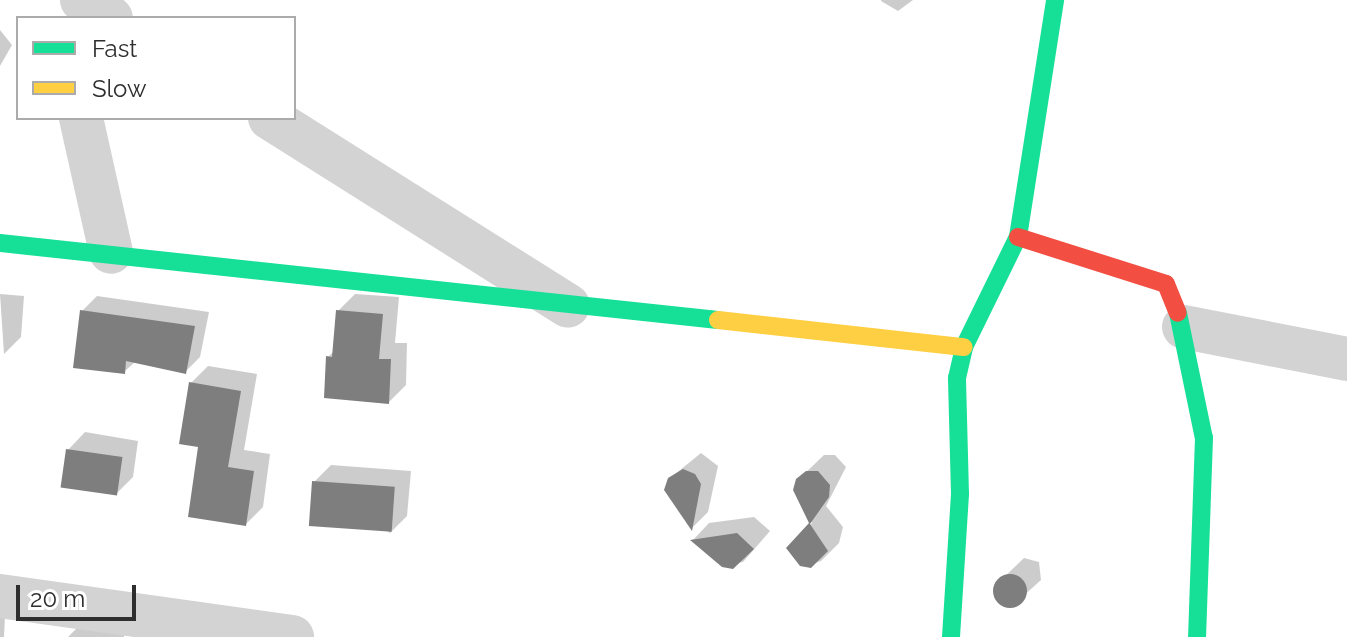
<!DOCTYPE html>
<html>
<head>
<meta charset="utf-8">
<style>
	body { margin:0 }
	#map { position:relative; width:1347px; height:637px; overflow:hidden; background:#fff; font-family:Raleway,sans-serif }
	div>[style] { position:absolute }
	.shadow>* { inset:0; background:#0003 }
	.building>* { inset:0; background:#7e7e7e; transform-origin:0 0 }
	.round { border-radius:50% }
	.street>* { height:44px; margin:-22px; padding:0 22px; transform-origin:22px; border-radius:22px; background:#d3d3d3 }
	.fast>* { height:18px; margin:-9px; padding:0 9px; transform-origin:9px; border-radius:9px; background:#16e098 }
	.slow>* { height:18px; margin:-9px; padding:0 9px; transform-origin:9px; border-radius:9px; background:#ffcf43 }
	.jam>* { height:18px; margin:-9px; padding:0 9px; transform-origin:9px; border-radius:9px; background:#f24e42 }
	span { translate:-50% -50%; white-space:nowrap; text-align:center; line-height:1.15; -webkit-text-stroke:8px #fff; paint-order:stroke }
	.legend { position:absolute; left:16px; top:16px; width:280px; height:104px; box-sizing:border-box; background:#fff; border:2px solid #ababab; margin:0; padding:10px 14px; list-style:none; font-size:24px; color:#2e2e2e }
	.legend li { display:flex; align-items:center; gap:16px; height:40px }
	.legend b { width:40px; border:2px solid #ababab }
	.scale { position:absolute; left:16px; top:585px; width:120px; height:36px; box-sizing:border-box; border:4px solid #2e2e2e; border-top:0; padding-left:10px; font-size:24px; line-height:28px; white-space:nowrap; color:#2e2e2e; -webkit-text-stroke:6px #fff; paint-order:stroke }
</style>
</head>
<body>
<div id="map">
	<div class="shadow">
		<i style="clip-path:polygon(913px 0,898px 11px,881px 1px,881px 0)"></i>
		<i style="clip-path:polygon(0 30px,12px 45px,0 66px)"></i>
		<i style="clip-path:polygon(0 294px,24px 296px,21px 337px,4px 354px)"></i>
		<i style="clip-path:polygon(355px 294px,399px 297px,395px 343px,407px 343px,406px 385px,389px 402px,328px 357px,335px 350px,338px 311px)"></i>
		<i style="clip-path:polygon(97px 296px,209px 312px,200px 357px,185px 372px,136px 361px,124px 372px,82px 311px)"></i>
		<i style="clip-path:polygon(208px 366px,257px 374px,244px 450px,270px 454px,263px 507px,246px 524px,200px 445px,191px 383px)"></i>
		<i style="clip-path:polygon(85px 432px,138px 441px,133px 477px,116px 494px,68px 450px)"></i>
		<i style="clip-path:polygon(701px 453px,718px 466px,708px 512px,692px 528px,669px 479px)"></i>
		<i style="clip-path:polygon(824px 455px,835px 455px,846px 467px,826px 506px,843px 527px,839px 543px,821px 561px,806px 566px,789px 548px,812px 523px,795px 490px,798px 480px)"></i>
		<i style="clip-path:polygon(331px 465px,411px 471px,407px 516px,390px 533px,314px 482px)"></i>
		<i style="clip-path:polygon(754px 517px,770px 531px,743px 562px,722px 565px,693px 540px,709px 523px)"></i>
		<i style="clip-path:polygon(1024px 558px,1039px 562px,1041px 580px,1012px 606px,1000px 604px,997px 584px)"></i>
		<i style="clip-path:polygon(0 615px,5px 616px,4px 637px,0 637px)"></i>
		<i style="clip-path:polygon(80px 625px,124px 633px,124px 637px,68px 637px)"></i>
	</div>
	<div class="building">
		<i style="clip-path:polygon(80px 310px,195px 326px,186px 374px,126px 361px,125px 374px,73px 368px)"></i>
		<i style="clip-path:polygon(336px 310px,383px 314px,379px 359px,391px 359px,389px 404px,324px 398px,326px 356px,332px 357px)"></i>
		<i style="clip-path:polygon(189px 382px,241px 391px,228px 467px,254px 471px,246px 526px,188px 517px,198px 447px,179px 444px)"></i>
		<i style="left:66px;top:449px;width:57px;height:39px;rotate:8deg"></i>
		<i style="clip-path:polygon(683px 469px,695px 474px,701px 484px,692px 531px,664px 490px,668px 478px)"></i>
		<i style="clip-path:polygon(806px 471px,818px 471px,830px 485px,829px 497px,810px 524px,828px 551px,811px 568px,800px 566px,786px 548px,809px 523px,793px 490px,796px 479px)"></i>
		<i style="left:312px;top:481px;width:83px;height:45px;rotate:4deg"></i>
		<i style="clip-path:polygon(737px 533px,754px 549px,733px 569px,722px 567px,690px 540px)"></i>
		<i class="round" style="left:993px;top:574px;width:34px;height:34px"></i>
	</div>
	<div class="street">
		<i style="left:82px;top:0;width:34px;rotate:32deg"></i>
		<i style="left:81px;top:118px;width:137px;rotate:77.4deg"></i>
		<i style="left:270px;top:118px;width:352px;rotate:32.2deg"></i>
		<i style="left:1184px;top:327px;width:166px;rotate:11.1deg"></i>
		<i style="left:0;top:596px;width:295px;rotate:8deg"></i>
	</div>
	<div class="fast">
		<i style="left:0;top:243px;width:722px;rotate:6.12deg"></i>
		<i style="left:1178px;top:313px;width:128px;rotate:78.3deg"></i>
		<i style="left:1204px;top:438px;width:199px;rotate:92deg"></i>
		<i style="left:951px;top:637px;width:143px;rotate:-86.4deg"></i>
		<i style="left:960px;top:494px;width:116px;rotate:-91.5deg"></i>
		<i style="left:957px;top:378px;width:32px;rotate:-77deg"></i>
		<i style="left:964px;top:347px;width:123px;rotate:-63.9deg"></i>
		<i style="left:1018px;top:237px;width:240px;rotate:-81.1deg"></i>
	</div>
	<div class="slow">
		<i style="left:718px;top:320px;width:247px;rotate:6.3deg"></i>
	</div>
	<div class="jam">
		<i style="left:1018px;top:237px;width:155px;rotate:17.6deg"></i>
		<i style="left:1166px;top:284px;width:31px;rotate:68deg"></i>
	</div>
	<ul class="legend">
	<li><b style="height:10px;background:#16e098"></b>Fast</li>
	<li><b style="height:10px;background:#ffcf43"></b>Slow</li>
	</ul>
	<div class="scale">20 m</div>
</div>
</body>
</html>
